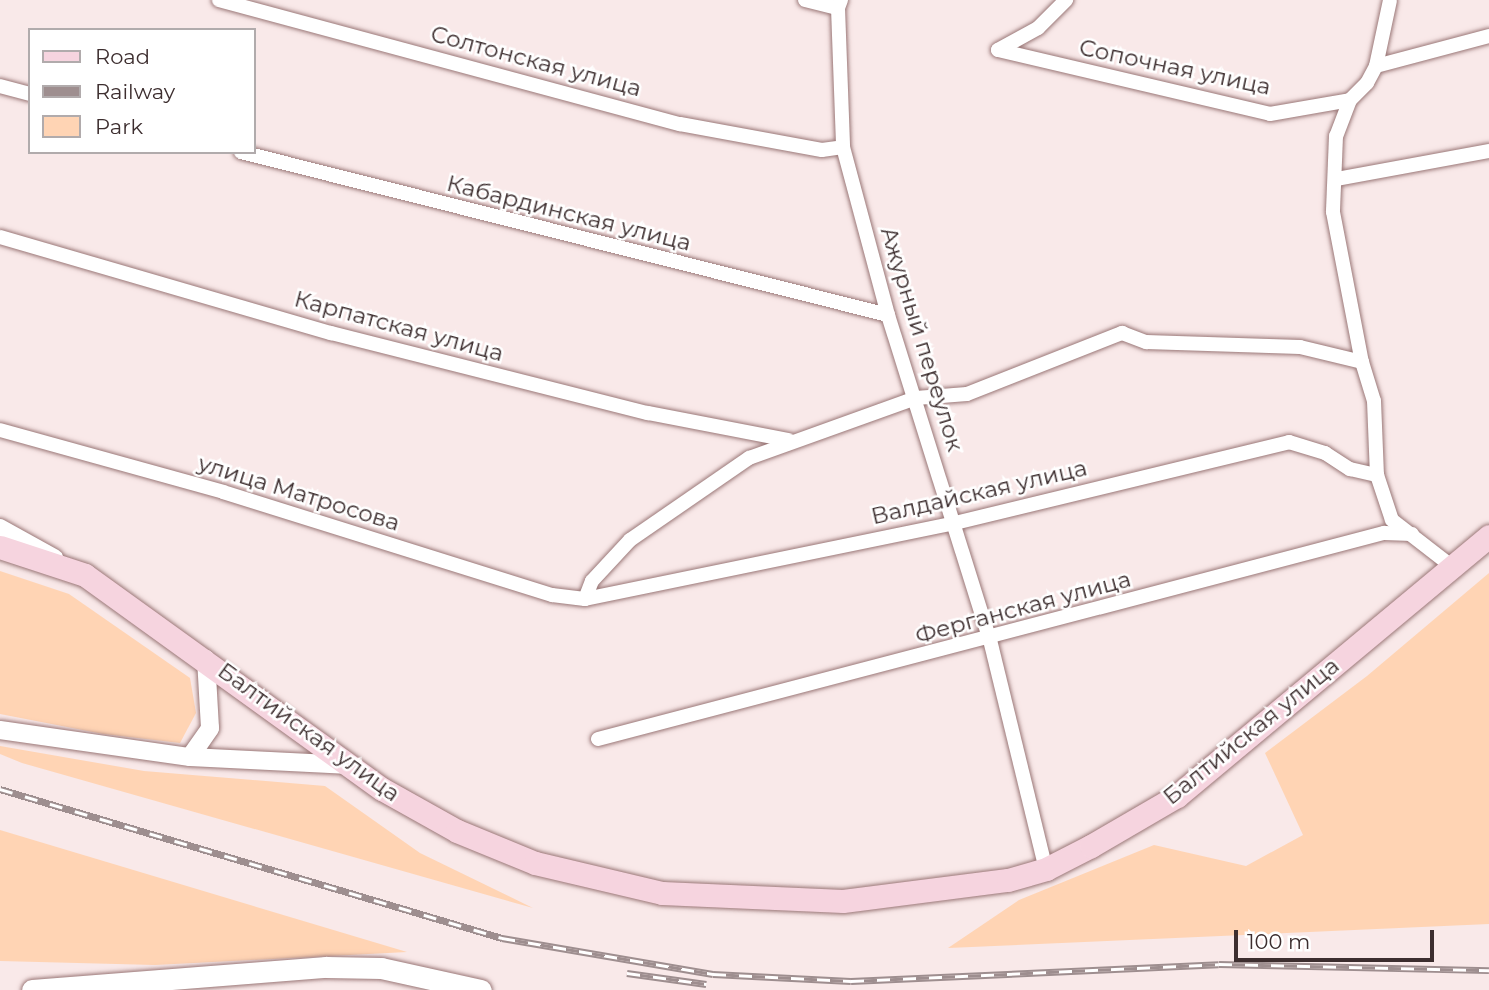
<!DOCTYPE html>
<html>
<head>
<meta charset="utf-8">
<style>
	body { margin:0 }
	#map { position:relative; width:1489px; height:990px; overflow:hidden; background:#f9e9e9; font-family:Montserrat,sans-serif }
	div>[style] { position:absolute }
	.green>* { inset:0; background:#ffd4b4 }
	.roads { filter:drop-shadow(0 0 2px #9a7777) drop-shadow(0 0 2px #9a7777) }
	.minor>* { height:14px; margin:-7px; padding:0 7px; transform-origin:7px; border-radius:7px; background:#fff }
	.tertiary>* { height:18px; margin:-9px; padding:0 9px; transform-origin:9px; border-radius:9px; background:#fff }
	.secondary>* { height:21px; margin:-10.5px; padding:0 10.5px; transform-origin:10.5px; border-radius:10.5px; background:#fff }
	.primary>* { height:23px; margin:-11.5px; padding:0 11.5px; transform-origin:11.5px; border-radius:11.5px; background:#f6d4df }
	.rail>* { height:7px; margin-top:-3.5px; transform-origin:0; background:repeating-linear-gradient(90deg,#fff 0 13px,#9e8e8f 0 26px); box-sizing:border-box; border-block:2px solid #9e8e8f }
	span { translate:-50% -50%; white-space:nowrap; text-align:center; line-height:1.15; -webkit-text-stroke:5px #fff; paint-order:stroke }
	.street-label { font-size:23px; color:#3d2e2f }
	.legend { position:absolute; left:28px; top:28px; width:228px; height:126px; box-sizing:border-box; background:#fff; border:2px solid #b1abac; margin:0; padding:9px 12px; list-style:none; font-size:21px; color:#3d2e2f }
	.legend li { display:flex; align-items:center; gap:14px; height:35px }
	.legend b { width:35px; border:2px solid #b1abac }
	.scale { position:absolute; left:1234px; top:930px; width:200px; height:32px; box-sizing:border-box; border:4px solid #3d2e2f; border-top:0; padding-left:9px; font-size:21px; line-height:24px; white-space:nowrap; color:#3d2e2f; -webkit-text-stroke:5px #fff; paint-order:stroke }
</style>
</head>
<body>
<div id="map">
	<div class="green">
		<i style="clip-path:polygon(0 571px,69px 594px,190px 678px,196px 713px,180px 743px,103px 734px,0 714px)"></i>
		<i style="clip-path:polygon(1489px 573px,1489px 924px,948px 948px,1019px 900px,1154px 845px,1246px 866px,1303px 835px,1265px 753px,1367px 676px)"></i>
		<i style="clip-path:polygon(0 746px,144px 771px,325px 786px,420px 853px,533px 908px,22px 763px,0 754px)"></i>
		<i style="clip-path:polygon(0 830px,407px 952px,155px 965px,0 961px)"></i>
	</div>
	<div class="roads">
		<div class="minor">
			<i style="left:219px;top:0;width:477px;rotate:15.1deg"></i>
			<i style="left:680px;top:124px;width:144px;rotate:10.4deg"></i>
			<i style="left:822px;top:150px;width:21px;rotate:-8deg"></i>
			<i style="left:805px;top:0;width:34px;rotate:14deg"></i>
			<i style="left:841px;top:0;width:9px;rotate:111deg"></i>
			<i style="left:838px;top:8px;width:139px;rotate:87.9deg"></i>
			<i style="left:843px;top:147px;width:174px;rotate:75deg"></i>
			<i style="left:888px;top:315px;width:341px;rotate:72.6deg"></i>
			<i style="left:990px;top:640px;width:236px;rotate:76.3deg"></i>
			<i style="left:998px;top:50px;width:279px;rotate:13.2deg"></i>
			<i style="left:1270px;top:114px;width:81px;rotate:-9.9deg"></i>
			<i style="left:1350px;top:100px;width:24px;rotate:-45deg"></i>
			<i style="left:1367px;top:83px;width:19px;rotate:-62deg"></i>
			<i style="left:1376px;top:66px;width:117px;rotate:-14.9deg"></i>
			<i style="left:998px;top:50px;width:46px;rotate:-28.8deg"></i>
			<i style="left:1038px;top:28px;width:40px;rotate:-45deg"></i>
			<i style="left:1376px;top:66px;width:67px;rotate:-78deg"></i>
			<i style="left:0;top:86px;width:31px;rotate:15deg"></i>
			<i style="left:1350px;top:100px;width:39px;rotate:111deg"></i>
			<i style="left:1336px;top:136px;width:76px;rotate:92.3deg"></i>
			<i style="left:1333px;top:212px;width:153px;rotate:79.1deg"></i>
			<i style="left:1362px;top:362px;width:41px;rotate:72.9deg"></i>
			<i style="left:1374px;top:401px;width:74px;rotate:87.7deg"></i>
			<i style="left:1377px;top:475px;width:47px;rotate:71.6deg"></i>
			<i style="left:1392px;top:520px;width:73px;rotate:37.8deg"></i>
			<i style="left:241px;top:152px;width:667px;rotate:14.14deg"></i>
			<i style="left:1336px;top:179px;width:156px;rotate:-10.4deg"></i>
			<i style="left:0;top:237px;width:345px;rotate:16.2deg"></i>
			<i style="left:331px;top:333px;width:327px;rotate:14.2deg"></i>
			<i style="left:648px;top:413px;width:143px;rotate:10.9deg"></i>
			<i style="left:0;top:430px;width:231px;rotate:15.5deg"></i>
			<i style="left:223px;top:492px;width:345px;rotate:17.4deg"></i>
			<i style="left:552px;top:595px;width:33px;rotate:7deg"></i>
			<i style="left:585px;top:599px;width:378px;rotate:-11.6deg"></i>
			<i style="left:955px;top:523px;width:344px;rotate:-13.6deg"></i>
			<i style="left:1289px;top:442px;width:38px;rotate:17deg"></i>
			<i style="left:1325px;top:453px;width:30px;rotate:33deg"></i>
			<i style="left:1350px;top:469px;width:28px;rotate:13deg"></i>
			<i style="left:585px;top:599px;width:19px;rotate:-69deg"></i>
			<i style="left:592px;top:581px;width:56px;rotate:-47.2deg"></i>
			<i style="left:630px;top:540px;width:145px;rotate:-34.6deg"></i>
			<i style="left:749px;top:458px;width:177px;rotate:-19.8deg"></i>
			<i style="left:916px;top:398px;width:51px;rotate:-4.5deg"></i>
			<i style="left:967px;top:394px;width:167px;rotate:-21.5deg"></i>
			<i style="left:1122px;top:333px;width:26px;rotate:21deg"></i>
			<i style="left:1146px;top:342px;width:154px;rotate:1.9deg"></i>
			<i style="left:1300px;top:347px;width:64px;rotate:13.6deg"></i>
			<i style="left:598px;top:739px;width:813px;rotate:-14.69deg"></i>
			<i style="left:1384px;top:533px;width:28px;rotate:2deg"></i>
		</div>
		<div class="tertiary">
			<i style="left:0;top:528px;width:62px;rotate:29.1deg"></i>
			<i style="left:0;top:730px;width:192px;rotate:8.1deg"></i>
			<i style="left:190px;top:757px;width:160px;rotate:2.9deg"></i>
			<i style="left:190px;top:757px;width:35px;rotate:-55deg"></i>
			<i style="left:210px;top:728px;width:69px;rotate:-93.3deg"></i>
		</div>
		<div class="secondary">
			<i style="left:32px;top:990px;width:295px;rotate:-4.5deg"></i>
			<i style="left:326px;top:967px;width:55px;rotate:1deg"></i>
			<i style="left:381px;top:968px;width:102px;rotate:12.4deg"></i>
		</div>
		<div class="primary">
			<i style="left:0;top:547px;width:89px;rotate:18.2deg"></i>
			<i style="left:85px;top:575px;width:366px;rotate:35.8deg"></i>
			<i style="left:382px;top:789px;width:86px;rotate:29.2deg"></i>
			<i style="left:457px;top:831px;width:84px;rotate:22.3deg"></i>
			<i style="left:535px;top:863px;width:130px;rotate:13.3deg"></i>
			<i style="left:662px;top:893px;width:181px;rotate:2.5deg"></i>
			<i style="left:843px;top:901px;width:166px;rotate:-7.3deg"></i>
			<i style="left:1008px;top:880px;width:40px;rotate:-16deg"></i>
			<i style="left:1046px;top:869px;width:51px;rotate:-27.1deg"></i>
			<i style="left:1091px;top:846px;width:99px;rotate:-30.2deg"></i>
			<i style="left:1177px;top:796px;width:406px;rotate:-39.8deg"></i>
		</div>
	</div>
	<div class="rail">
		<i style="left:0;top:789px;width:524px;rotate:16.53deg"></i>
		<i style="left:502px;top:938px;width:214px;rotate:9.7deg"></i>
		<i style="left:713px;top:974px;width:138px;rotate:2.9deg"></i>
		<i style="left:851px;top:981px;width:368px;rotate:-2.6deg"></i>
		<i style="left:1219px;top:964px;width:270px;rotate:1.3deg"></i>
		<i style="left:627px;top:973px;width:80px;rotate:7.9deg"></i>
	</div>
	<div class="street-label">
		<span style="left:536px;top:61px;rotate:15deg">Солтонская улица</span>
		<span style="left:1175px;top:67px;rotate:12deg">Сопочная улица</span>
		<span style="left:569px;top:213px;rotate:14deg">Кабардинская улица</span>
		<span style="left:399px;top:326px;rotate:15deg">Карпатская улица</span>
		<span style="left:922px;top:339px;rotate:73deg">Ажурный переулок</span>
		<span style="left:979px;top:492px;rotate:-13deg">Валдайская улица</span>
		<span style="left:299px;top:493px;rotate:17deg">улица Матросова</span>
		<span style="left:1023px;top:607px;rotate:-15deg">Ферганская улица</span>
		<span style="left:1251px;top:731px;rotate:-39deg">Балтийская улица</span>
		<span style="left:309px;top:732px;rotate:36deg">Балтийская улица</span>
	</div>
	<ul class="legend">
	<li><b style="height:9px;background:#f6d4df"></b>Road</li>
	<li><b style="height:9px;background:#9e8e8f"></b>Railway</li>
	<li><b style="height:19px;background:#ffd4b4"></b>Park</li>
	</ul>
	<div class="scale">100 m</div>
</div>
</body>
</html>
